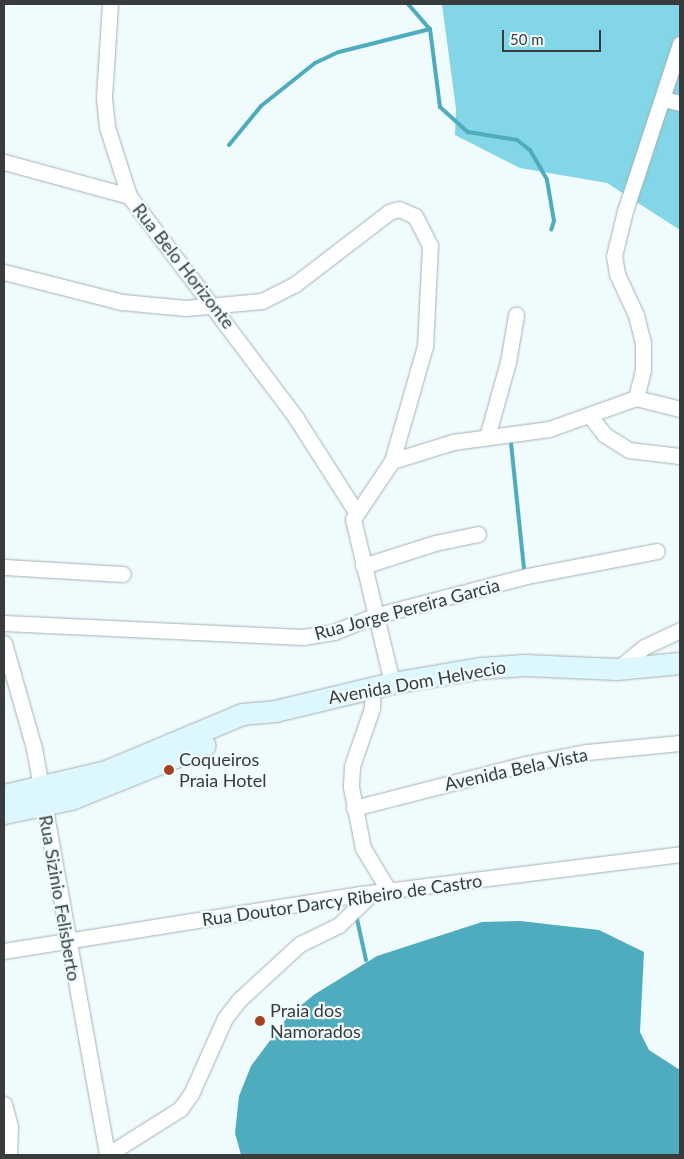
<!DOCTYPE html>
<html>
<head>
<meta charset="utf-8">
<style>
	body { margin:0 }
	#map { position:relative; width:684px; height:1159px; overflow:hidden; background:#effbfd; font-family:Lato,sans-serif }
	div>[style] { position:absolute }
	.green>* { inset:0; background:#82d6e8 }
	.water>* { inset:0; background:#4facbf }
	.stream>* { height:4px; margin:-2px; padding:0 2px; transform-origin:2px; border-radius:2px; background:#4facbf }
	.roads { filter:drop-shadow(0 0 1px #a6b0b3) drop-shadow(0 0 1px #a6b0b3) }
	.street>* { height:15px; margin:-7.5px; padding:0 7.5px; transform-origin:7.5px; border-radius:7.5px; background:#fff }
	.secondary>* { height:21px; margin:-10.5px; padding:0 10.5px; transform-origin:10.5px; border-radius:10.5px; background:#dcf7fd }
	.dots>* { width:14px; height:14px; translate:-50% -50%; box-sizing:border-box; border:2px solid #effbfd; border-radius:50% }
	span { translate:-50% -50%; white-space:nowrap; text-align:center; line-height:1.15; -webkit-text-stroke:4.5px #effbfd; paint-order:stroke }
	.street-label { font-size:18px; color:#383c3d }
	.poi-label { font-size:18px; color:#383c3d }
	.left { translate:0 -50%; text-align:left }
	.frame { position:absolute; inset:0; border:5px solid #383c3d; pointer-events:none }
	.scale { position:absolute; left:502px; top:30px; width:99px; height:22px; box-sizing:border-box; border:2px solid #383c3d; border-top:0; padding-left:6px; font-size:15px; line-height:18px; white-space:nowrap; color:#383c3d; -webkit-text-stroke:4px #effbfd; paint-order:stroke }
</style>
</head>
<body>
<div id="map">
	<div class="green">
		<i style="clip-path:polygon(442px 4px,680px 4px,680px 230px,607px 183px,520px 168px,455px 135px,456px 109px)"></i>
	</div>
	<div class="water">
		<i style="clip-path:polygon(520px 921px,599px 930px,644px 952px,640px 1032px,649px 1050px,680px 1070px,680px 1155px,241px 1155px,235px 1133px,239px 1096px,251px 1066px,289px 1015px,315px 994px,377px 956px,482px 922px)"></i>
	</div>
	<div class="stream">
		<i style="left:408px;top:4px;width:33px;rotate:49deg"></i>
		<i style="left:430px;top:29px;width:79px;rotate:82.7deg"></i>
		<i style="left:440px;top:107px;width:38px;rotate:42deg"></i>
		<i style="left:468px;top:132px;width:50px;rotate:9.3deg"></i>
		<i style="left:517px;top:140px;width:16px;rotate:38deg"></i>
		<i style="left:530px;top:150px;width:34px;rotate:60deg"></i>
		<i style="left:547px;top:180px;width:42px;rotate:80.3deg"></i>
		<i style="left:554px;top:221px;width:9px;rotate:108deg"></i>
		<i style="left:229px;top:145px;width:50px;rotate:-50.6deg"></i>
		<i style="left:261px;top:106px;width:69px;rotate:-38.5deg"></i>
		<i style="left:315px;top:63px;width:26px;rotate:-25deg"></i>
		<i style="left:339px;top:52px;width:94px;rotate:-14.2deg"></i>
		<i style="left:511px;top:443px;width:127px;rotate:84.1deg"></i>
		<i style="left:357px;top:919px;width:42px;rotate:77.6deg"></i>
	</div>
	<div class="roads">
		<div class="street">
			<i style="left:110px;top:4px;width:94px;rotate:93.7deg"></i>
			<i style="left:104px;top:98px;width:29px;rotate:84deg"></i>
			<i style="left:107px;top:127px;width:72px;rotate:72.3deg"></i>
			<i style="left:664px;top:99px;width:16px;rotate:14deg"></i>
			<i style="left:4px;top:162px;width:130px;rotate:15.2deg"></i>
			<i style="left:129px;top:196px;width:278px;rotate:53deg"></i>
			<i style="left:296px;top:418px;width:112px;rotate:57.4deg"></i>
			<i style="left:4px;top:272px;width:122px;rotate:14.3deg"></i>
			<i style="left:122px;top:302px;width:64px;rotate:5.4deg"></i>
			<i style="left:186px;top:308px;width:76px;rotate:-5.3deg"></i>
			<i style="left:262px;top:301px;width:36px;rotate:-27deg"></i>
			<i style="left:294px;top:285px;width:120px;rotate:-37.5deg"></i>
			<i style="left:389px;top:212px;width:10px;rotate:-17deg"></i>
			<i style="left:399px;top:209px;width:17px;rotate:24deg"></i>
			<i style="left:415px;top:216px;width:33px;rotate:63deg"></i>
			<i style="left:430px;top:245px;width:101px;rotate:92.8deg"></i>
			<i style="left:425px;top:346px;width:120px;rotate:106deg"></i>
			<i style="left:392px;top:461px;width:70px;rotate:123.9deg"></i>
			<i style="left:353px;top:519px;width:169px;rotate:76.6deg"></i>
			<i style="left:636px;top:398px;width:45px;rotate:14deg"></i>
			<i style="left:590px;top:416px;width:24px;rotate:52deg"></i>
			<i style="left:605px;top:435px;width:28px;rotate:32deg"></i>
			<i style="left:629px;top:450px;width:51px;rotate:6.7deg"></i>
			<i style="left:487px;top:437px;width:78px;rotate:-74.4deg"></i>
			<i style="left:508px;top:362px;width:48px;rotate:-80.3deg"></i>
			<i style="left:392px;top:461px;width:64px;rotate:-17.3deg"></i>
			<i style="left:453px;top:442px;width:97px;rotate:-7.7deg"></i>
			<i style="left:549px;top:429px;width:92px;rotate:-19.6deg"></i>
			<i style="left:636px;top:398px;width:29px;rotate:-76deg"></i>
			<i style="left:643px;top:370px;width:27px;rotate:-90deg"></i>
			<i style="left:643px;top:343px;width:29px;rotate:-104deg"></i>
			<i style="left:636px;top:315px;width:45px;rotate:-114.9deg"></i>
			<i style="left:617px;top:274px;width:18px;rotate:-99deg"></i>
			<i style="left:614px;top:256px;width:46px;rotate:-76.3deg"></i>
			<i style="left:625px;top:211px;width:176px;rotate:-71.8deg"></i>
			<i style="left:363px;top:566px;width:76px;rotate:-17.7deg"></i>
			<i style="left:435px;top:543px;width:44px;rotate:-11.8deg"></i>
			<i style="left:4px;top:567px;width:119px;rotate:3.4deg"></i>
			<i style="left:4px;top:623px;width:299px;rotate:2.7deg"></i>
			<i style="left:303px;top:637px;width:31px;rotate:-9deg"></i>
			<i style="left:334px;top:632px;width:43px;rotate:-21.8deg"></i>
			<i style="left:374px;top:616px;width:158px;rotate:-14.7deg"></i>
			<i style="left:527px;top:576px;width:132px;rotate:-10.9deg"></i>
			<i style="left:4px;top:643px;width:109px;rotate:74.1deg"></i>
			<i style="left:34px;top:748px;width:413px;rotate:79.8deg"></i>
			<i style="left:617px;top:669px;width:35px;rotate:-39deg"></i>
			<i style="left:644px;top:647px;width:40px;rotate:-25deg"></i>
			<i style="left:373px;top:687px;width:21px;rotate:93deg"></i>
			<i style="left:372px;top:708px;width:61px;rotate:109deg"></i>
			<i style="left:352px;top:766px;width:21px;rotate:93deg"></i>
			<i style="left:351px;top:787px;width:62px;rotate:78.9deg"></i>
			<i style="left:363px;top:848px;width:50px;rotate:58.8deg"></i>
			<i style="left:354px;top:808px;width:177px;rotate:-14.4deg"></i>
			<i style="left:525px;top:764px;width:63px;rotate:-11deg"></i>
			<i style="left:587px;top:752px;width:93px;rotate:-5.5deg"></i>
			<i style="left:4px;top:951px;width:362px;rotate:-9.1deg"></i>
			<i style="left:361px;top:894px;width:321px;rotate:-7.1deg"></i>
			<i style="left:4px;top:1104px;width:24px;rotate:75deg"></i>
			<i style="left:10px;top:1127px;width:28px;rotate:92deg"></i>
			<i style="left:107px;top:1155px;width:86px;rotate:-32.2deg"></i>
			<i style="left:180px;top:1109px;width:19px;rotate:-54deg"></i>
			<i style="left:191px;top:1094px;width:83px;rotate:-65.9deg"></i>
			<i style="left:225px;top:1018px;width:23px;rotate:-52deg"></i>
			<i style="left:239px;top:1000px;width:83px;rotate:-42.6deg"></i>
			<i style="left:300px;top:944px;width:43px;rotate:-26deg"></i>
			<i style="left:339px;top:925px;width:46px;rotate:-44.1deg"></i>
		</div>
		<div class="secondary">
			<i style="left:4px;top:795px;width:105px;rotate:-13.2deg"></i>
			<i style="left:106px;top:771px;width:147px;rotate:-22.7deg"></i>
			<i style="left:242px;top:714px;width:33px;rotate:-5deg"></i>
			<i style="left:275px;top:711px;width:120px;rotate:-13.5deg"></i>
			<i style="left:392px;top:683px;width:89px;rotate:-9.7deg"></i>
			<i style="left:480px;top:668px;width:45px;rotate:-3.8deg"></i>
			<i style="left:525px;top:665px;width:92px;rotate:2.5deg"></i>
			<i style="left:617px;top:669px;width:63px;rotate:-5.4deg"></i>
			<i style="left:4px;top:813px;width:68px;rotate:-11.8deg"></i>
			<i style="left:71px;top:799px;width:144px;rotate:-21.9deg"></i>
		</div>
	</div>
	<div class="dots">
		<i style="left:169px;top:770px;background:#a7401d"></i>
		<i style="left:260px;top:1021px;background:#a7401d"></i>
	</div>
	<div class="street-label">
		<span style="left:184px;top:266px;rotate:52deg">Rua Belo Horizonte</span>
		<span style="left:407px;top:609px;rotate:-15deg">Rua Jorge Pereira Garcia</span>
		<span style="left:417px;top:682px;rotate:-10deg">Avenida Dom Helvecio</span>
		<span style="left:516px;top:769px;rotate:-12deg">Avenida Bela Vista</span>
		<span style="left:60px;top:898px;rotate:80deg">Rua Sizinio Felisberto</span>
		<span style="left:342px;top:900px;rotate:-8deg">Rua Doutor Darcy Ribeiro de Castro</span>
	</div>
	<div class="poi-label">
		<span class="left" style="left:179px;top:770px">Coqueiros<br>Praia Hotel</span>
		<span class="left" style="left:270px;top:1021px">Praia dos<br>Namorados</span>
	</div>
	<div class="frame"></div>
	<div class="scale">50 m</div>
</div>
</body>
</html>
